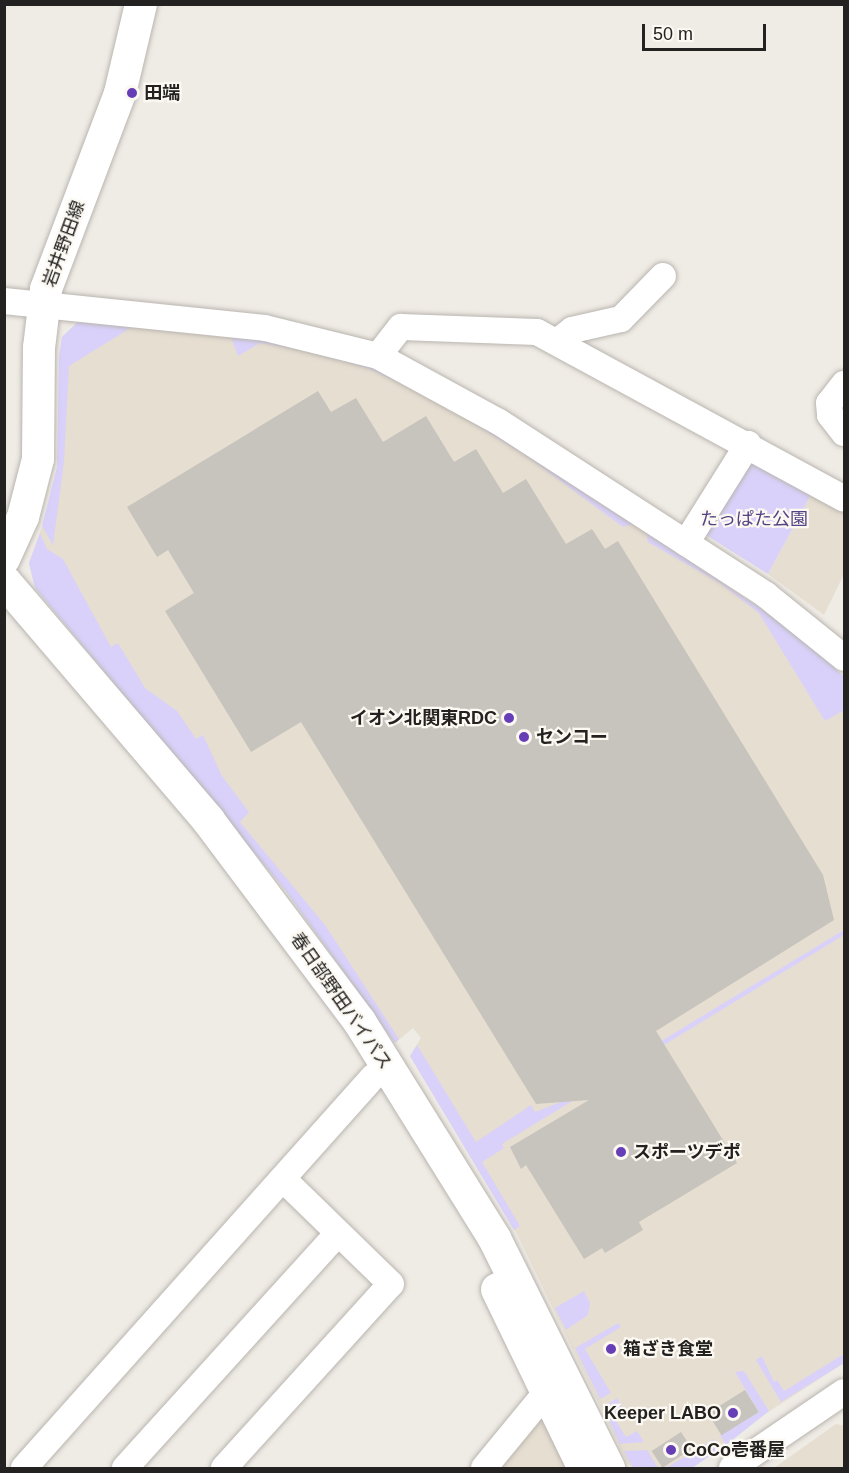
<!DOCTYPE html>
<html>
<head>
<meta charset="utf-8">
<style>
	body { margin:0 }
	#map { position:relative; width:849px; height:1473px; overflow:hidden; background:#efebe5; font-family:Arial,"Noto Sans JP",sans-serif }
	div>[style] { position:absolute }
	.built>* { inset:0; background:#e6ded1 }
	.green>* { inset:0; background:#d9d1fa }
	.building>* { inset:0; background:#c7c3bd; transform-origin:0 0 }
	.roads { filter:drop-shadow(0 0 2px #b9b5af) drop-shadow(0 0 2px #b9b5af) }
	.minor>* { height:26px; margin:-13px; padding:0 13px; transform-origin:13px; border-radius:13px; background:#fff }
	.major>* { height:32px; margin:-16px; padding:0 16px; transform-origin:16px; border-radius:16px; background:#fff }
	.highway>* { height:33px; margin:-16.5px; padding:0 16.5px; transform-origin:16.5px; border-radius:16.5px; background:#fff }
	.dots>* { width:16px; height:16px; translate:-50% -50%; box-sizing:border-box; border:3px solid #fcf8f2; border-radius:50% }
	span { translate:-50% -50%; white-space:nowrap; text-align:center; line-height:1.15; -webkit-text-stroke:4.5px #fcf8f2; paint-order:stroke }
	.poi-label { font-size:18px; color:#232220; font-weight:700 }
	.left { translate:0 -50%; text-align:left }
	.right { translate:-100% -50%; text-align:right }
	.street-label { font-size:18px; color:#232220 }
	.park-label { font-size:18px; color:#544384 }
	.frame { position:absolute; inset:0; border:6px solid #232220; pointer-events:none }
	.scale { position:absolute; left:642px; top:24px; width:124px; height:27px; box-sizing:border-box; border:3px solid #232220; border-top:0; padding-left:8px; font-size:18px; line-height:21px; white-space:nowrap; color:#232220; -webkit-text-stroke:4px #fcf8f2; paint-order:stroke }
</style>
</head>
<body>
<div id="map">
	<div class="built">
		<i style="clip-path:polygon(80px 320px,258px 337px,358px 359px,528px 451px,567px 482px,704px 569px,844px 677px,844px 1363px,745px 1427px,692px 1468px,633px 1468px,628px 1464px,517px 1234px,410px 1056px,421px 1038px,413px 1028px,395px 1043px,285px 890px,35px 588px,29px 563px,50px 505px,57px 467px,62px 337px)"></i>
		<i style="clip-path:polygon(813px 491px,844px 509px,844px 574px,824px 615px,768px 574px)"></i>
		<i style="clip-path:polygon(540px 1410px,567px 1468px,492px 1468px)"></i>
		<i style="clip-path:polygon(836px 1424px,844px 1426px,844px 1468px,774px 1468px)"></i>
	</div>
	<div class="green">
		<i style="clip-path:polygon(80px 320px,137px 324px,69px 366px,64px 462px,53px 545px,42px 526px,57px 467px,59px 356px,62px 337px)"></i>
		<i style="clip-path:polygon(230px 334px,309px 345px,410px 380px,528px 451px,633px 524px,623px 527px,525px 455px,433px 398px,367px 368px,303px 350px,260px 343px,238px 356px)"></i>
		<i style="clip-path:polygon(745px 460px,813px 491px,768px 574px,706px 535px,705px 526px)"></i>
		<i style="clip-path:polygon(646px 532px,781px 622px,831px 664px,844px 677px,844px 710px,825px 721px,759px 613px,721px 584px,648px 542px)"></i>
		<i style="clip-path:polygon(40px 533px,47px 549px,63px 559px,111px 647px,118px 643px,145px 688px,177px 711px,196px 739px,203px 735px,222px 776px,249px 812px,240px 822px,325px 925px,399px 1039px,395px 1043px,285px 890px,35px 588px,29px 563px)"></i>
		<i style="clip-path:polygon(844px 930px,844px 935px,502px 1144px,504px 1148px,482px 1162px,520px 1226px,514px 1230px,410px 1056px,417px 1045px,476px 1142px,531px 1105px,535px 1112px,561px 1102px)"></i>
		<i style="clip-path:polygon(584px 1291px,590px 1303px,588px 1315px,566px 1330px,555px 1308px)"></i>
		<i style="clip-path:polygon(618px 1323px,621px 1327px,585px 1349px,611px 1393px,600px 1399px,575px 1348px)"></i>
		<i style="clip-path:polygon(844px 1354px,844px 1363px,781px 1402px,756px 1360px,762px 1356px,774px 1382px,777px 1380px,784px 1391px)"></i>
		<i style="clip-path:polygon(744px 1371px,769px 1411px,726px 1445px,720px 1435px,759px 1412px,735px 1372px)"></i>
		<i style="clip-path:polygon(617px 1398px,623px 1409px,613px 1416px,626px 1437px,637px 1431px,644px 1442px,620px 1444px,603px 1407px)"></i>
		<i style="clip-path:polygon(714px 1439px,720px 1449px,692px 1468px,666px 1468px)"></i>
		<i style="clip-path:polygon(647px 1450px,658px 1468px,633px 1468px,624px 1451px)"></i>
	</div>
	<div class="building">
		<i style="clip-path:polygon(318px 391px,331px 412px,356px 398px,383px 442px,426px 416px,454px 462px,476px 449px,503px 493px,526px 479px,566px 544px,592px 529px,605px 549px,618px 541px,823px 875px,834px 920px,656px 1031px,737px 1163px,639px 1222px,643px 1230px,605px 1253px,602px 1248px,584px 1259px,526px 1165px,521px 1169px,510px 1147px,589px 1100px,536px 1104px,301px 722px,251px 752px,165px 611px,194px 593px,168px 550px,157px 557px,127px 507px)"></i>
		<i style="left:745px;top:1390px;width:26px;height:44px;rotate:58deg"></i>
		<i style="left:681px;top:1432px;width:20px;height:35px;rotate:57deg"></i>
	</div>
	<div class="roads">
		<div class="minor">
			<i style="left:4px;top:301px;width:262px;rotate:5.9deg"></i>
			<i style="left:265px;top:328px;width:116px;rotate:13.9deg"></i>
			<i style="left:378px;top:356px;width:138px;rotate:28.6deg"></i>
			<i style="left:499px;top:422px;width:318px;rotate:32.9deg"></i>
			<i style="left:766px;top:595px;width:100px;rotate:38.9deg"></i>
			<i style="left:558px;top:341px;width:18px;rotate:-38deg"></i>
			<i style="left:572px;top:330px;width:50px;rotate:-12.7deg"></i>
			<i style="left:621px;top:319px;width:60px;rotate:-45.7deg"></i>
			<i style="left:378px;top:356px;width:37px;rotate:-52deg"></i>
			<i style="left:401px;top:327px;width:136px;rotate:2.1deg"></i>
			<i style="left:537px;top:332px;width:349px;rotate:28.5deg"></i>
			<i style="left:844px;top:384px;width:24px;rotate:128deg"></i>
			<i style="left:829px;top:403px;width:12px;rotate:85deg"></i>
			<i style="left:830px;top:415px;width:23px;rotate:52deg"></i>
			<i style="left:686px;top:543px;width:117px;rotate:-57.9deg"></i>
			<i style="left:24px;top:1468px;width:524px;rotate:-48.25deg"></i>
			<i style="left:125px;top:1468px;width:317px;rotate:-47.8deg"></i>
			<i style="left:224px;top:1468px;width:248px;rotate:-47.8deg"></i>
			<i style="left:391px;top:1284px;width:149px;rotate:-135.8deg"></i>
			<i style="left:484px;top:1468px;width:101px;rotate:-50.6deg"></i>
			<i style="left:732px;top:1468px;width:135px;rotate:-34.2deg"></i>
		</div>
		<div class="major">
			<i style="left:4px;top:559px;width:46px;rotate:-65.7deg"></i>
			<i style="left:23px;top:517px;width:60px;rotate:-75.5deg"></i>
			<i style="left:38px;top:459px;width:111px;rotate:-89.5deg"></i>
			<i style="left:39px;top:348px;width:59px;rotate:-83.2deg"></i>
			<i style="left:46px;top:289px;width:210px;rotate:-69.3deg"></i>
			<i style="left:120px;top:93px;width:91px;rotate:-76.7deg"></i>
		</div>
		<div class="highway">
			<i style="left:4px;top:581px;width:314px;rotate:49.5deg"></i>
			<i style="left:208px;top:820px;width:251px;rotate:53.1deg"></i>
			<i style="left:359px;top:1021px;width:256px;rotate:58.1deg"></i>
			<i style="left:494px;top:1238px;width:257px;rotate:63.6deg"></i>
			<i style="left:497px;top:1289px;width:199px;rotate:64.1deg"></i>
		</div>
	</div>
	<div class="dots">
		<i style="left:132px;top:93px;background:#663eb6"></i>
		<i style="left:509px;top:718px;background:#663eb6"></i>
		<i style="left:524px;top:737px;background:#663eb6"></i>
		<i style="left:621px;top:1152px;background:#663eb6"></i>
		<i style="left:611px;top:1349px;background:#663eb6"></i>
		<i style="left:733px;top:1413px;background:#663eb6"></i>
		<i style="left:671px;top:1450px;background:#663eb6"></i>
	</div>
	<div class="poi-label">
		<span class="left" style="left:144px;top:93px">田端</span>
		<span class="right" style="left:497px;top:718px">イオン北関東RDC</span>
		<span class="left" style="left:536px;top:737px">センコー</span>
		<span class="left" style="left:633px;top:1152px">スポーツデポ</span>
		<span class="left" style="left:623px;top:1349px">箱ざき食堂</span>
		<span class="right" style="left:721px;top:1413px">Keeper LABO</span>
		<span class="left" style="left:683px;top:1450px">CoCo壱番屋</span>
	</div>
	<div class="street-label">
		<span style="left:64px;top:244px;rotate:-70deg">岩井野田線</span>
		<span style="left:341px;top:1001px;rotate:55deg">春日部野田バイパス</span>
	</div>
	<div class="park-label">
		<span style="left:754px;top:519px">たっぱた公園</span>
	</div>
	<div class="frame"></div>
	<div class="scale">50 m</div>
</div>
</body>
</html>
